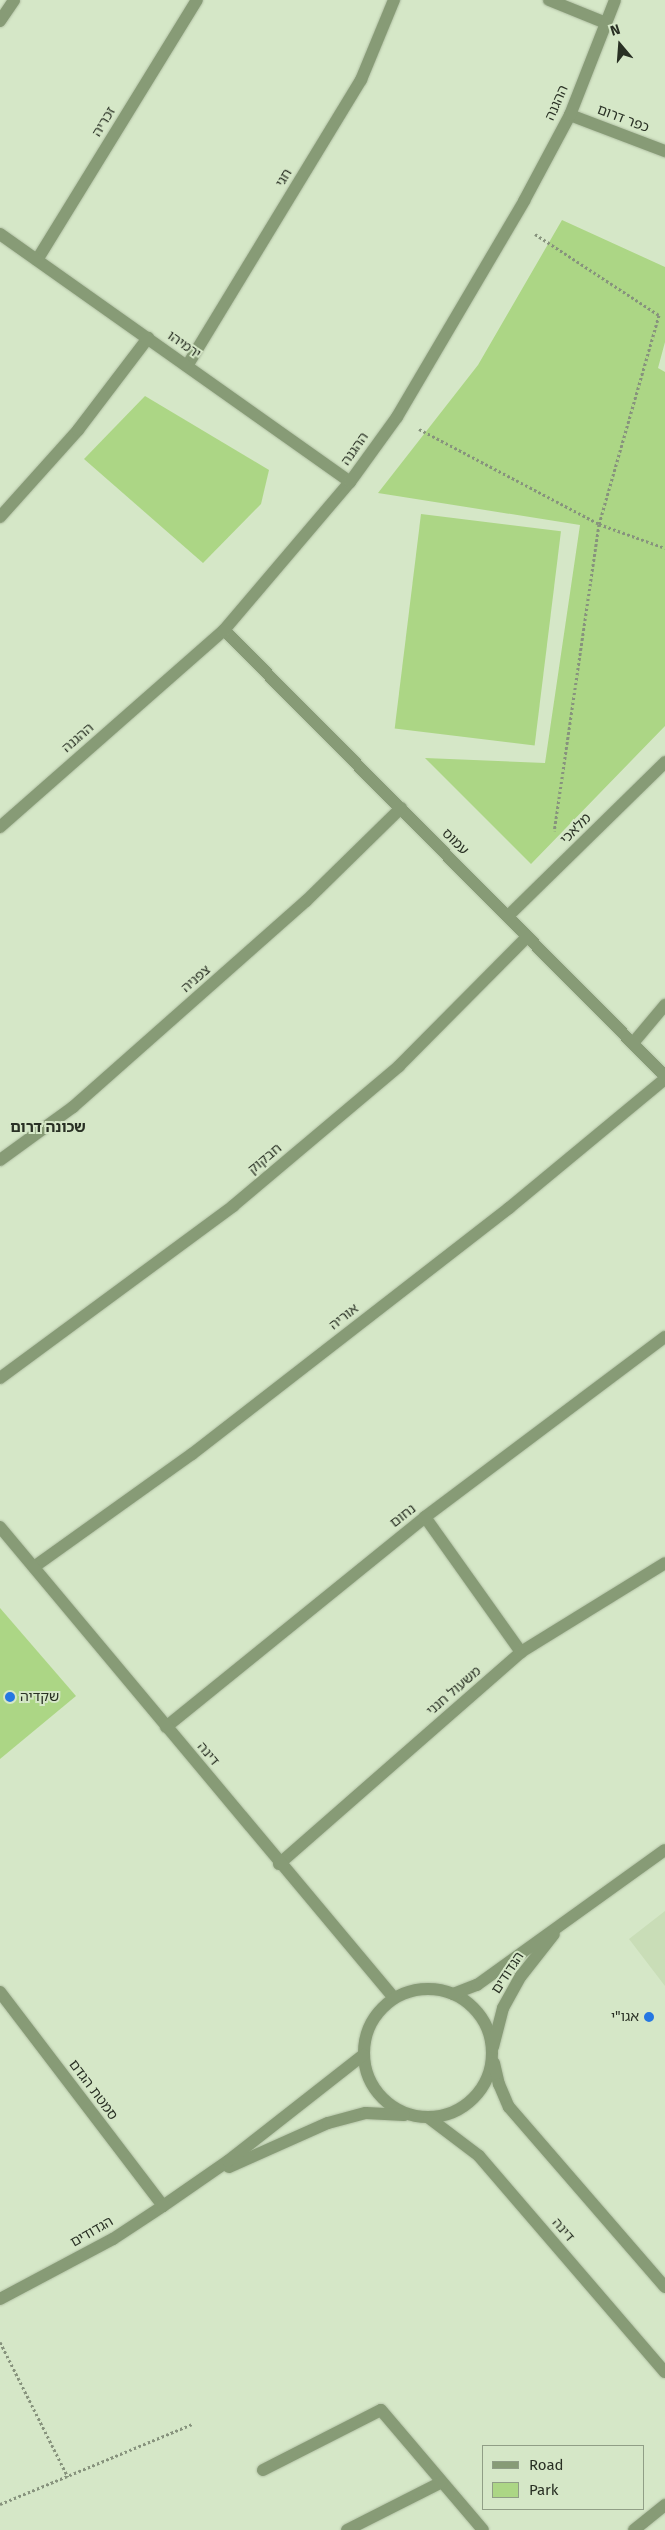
<!DOCTYPE html>
<html>
<head>
<meta charset="utf-8">
<style>
	body { margin:0 }
	#map { position:relative; width:665px; height:2530px; overflow:hidden; background:#d5e7c7; font-family:"Fira Sans","Noto Sans Hebrew",sans-serif }
	div>[style] { position:absolute }
	.built>* { inset:0; background:#c9ddb7 }
	.green>* { inset:0; background:#acd685; transform-origin:0 0 }
	.path>* { height:3px; margin-top:-1.5px; transform-origin:0; background:repeating-linear-gradient(90deg,#87937d 0 2.5px,transparent 0 5px) }
	.roads { filter:drop-shadow(0 0 1px #b3c2a6) drop-shadow(0 0 1px #b3c2a6) }
	.service>* { height:12px; margin:-6px; padding:0 6px; transform-origin:6px; border-radius:6px; background:#879b76 }
	.minor>* { height:12px; margin:-6px; padding:0 6px; transform-origin:6px; border-radius:6px; background:#879b76 }
	.tertiary>* { height:12px; margin:-6px; padding:0 6px; transform-origin:6px; border-radius:6px; background:#879b76 }
	.tertiary>.ring { margin:-6px; padding:0; box-sizing:content-box; background:none; border:12px solid #879b76; border-radius:50% }
	.dots>* { width:14px; height:14px; translate:-50% -50%; box-sizing:border-box; border:2px solid #d5e7c7; border-radius:50% }
	span { translate:-50% -50%; white-space:nowrap; text-align:center; line-height:1.15; -webkit-text-stroke:4px #d5e7c7; paint-order:stroke }
	.street-label { font-size:14px; color:#293024 }
	.poi-label { font-size:14px; color:#293024 }
	.left { translate:0 -50%; text-align:left }
	.right { translate:-100% -50%; text-align:right }
	.neighbourhood-label { font-size:15px; color:#293024; font-weight:700 }
	.legend { position:absolute; left:482px; top:2445px; width:162px; height:65px; box-sizing:border-box; background:#d5e7c7; border:1px solid #909e86; margin:0; padding:6px 9px; list-style:none; font-size:15px; color:#293024 }
	.legend li { display:flex; align-items:center; gap:10px; height:25px }
	.legend b { width:25px; border:1px solid #909e86 }
	.north { position:absolute; left:595px; top:20px; width:50px; height:50px; -webkit-text-stroke:4px #d5e7c7; paint-order:stroke; rotate:342deg; font-size:14px; font-weight:700; line-height:20px; text-align:center; color:#293024 }
	.north::after { content:''; display:block; margin:auto; width:18px; height:22px; background:#293024; clip-path:polygon(50% 0,100% 100%,50% 72%,0 100%) }
</style>
</head>
<body>
<div id="map">
	<div class="built">
		<i style="clip-path:polygon(665px 1911px,665px 1986px,629px 1939px)"></i>
	</div>
	<div class="green">
		<i style="clip-path:polygon(562px 220px,665px 267px,665px 342px,658px 368px,665px 372px,665px 726px,531px 864px,425px 758px,545px 763px,580px 525px,378px 493px,478px 365px)"></i>
		<i style="clip-path:polygon(145px 396px,269px 470px,261px 504px,203px 563px,84px 459px)"></i>
		<i style="left:421px;top:514px;width:141px;height:216px;rotate:7deg"></i>
		<i style="clip-path:polygon(0 1608px,76px 1696px,0 1759px)"></i>
	</div>
	<div class="path">
		<i style="left:535px;top:234px;width:148px;rotate:33.2deg"></i>
		<i style="left:659px;top:315px;width:217px;rotate:106deg"></i>
		<i style="left:599px;top:524px;width:310px;rotate:98.3deg"></i>
		<i style="left:419px;top:429px;width:204px;rotate:27.8deg"></i>
		<i style="left:599px;top:524px;width:70px;rotate:20deg"></i>
		<i style="left:0;top:2342px;width:151px;rotate:63.3deg"></i>
		<i style="left:0;top:2504px;width:208px;rotate:-22.6deg"></i>
	</div>
	<div class="roads">
		<div class="service">
			<i style="left:549px;top:0;width:61px;rotate:22deg"></i>
			<i style="left:0;top:21px;width:25px;rotate:-56deg"></i>
			<i style="left:37px;top:260px;width:305px;rotate:-58.4deg"></i>
			<i style="left:187px;top:366px;width:335px;rotate:-58.7deg"></i>
			<i style="left:361px;top:80px;width:87px;rotate:-67.6deg"></i>
			<i style="left:0;top:517px;width:117px;rotate:-48.1deg"></i>
			<i style="left:78px;top:430px;width:116px;rotate:-52.7deg"></i>
			<i style="left:508px;top:916px;width:220px;rotate:-44.4deg"></i>
			<i style="left:633px;top:1043px;width:50px;rotate:-49.9deg"></i>
			<i style="left:0;top:1160px;width:90px;rotate:-36deg"></i>
			<i style="left:73px;top:1107px;width:311px;rotate:-41.5deg"></i>
			<i style="left:306px;top:901px;width:133px;rotate:-44.4deg"></i>
			<i style="left:0;top:1378px;width:290px;rotate:-36.4deg"></i>
			<i style="left:233px;top:1206px;width:217px;rotate:-40.1deg"></i>
			<i style="left:399px;top:1066px;width:182px;rotate:-45.2deg"></i>
			<i style="left:425px;top:1517px;width:166px;rotate:54.6deg"></i>
			<i style="left:34px;top:1567px;width:194px;rotate:-35.6deg"></i>
			<i style="left:192px;top:1454px;width:401px;rotate:-37.8deg"></i>
			<i style="left:509px;top:1208px;width:202px;rotate:-39.6deg"></i>
			<i style="left:166px;top:1727px;width:333px;rotate:-39deg"></i>
			<i style="left:425px;top:1517px;width:300px;rotate:-36.9deg"></i>
			<i style="left:279px;top:1864px;width:322px;rotate:-41.2deg"></i>
			<i style="left:521px;top:1652px;width:169px;rotate:-31.7deg"></i>
			<i style="left:263px;top:2470px;width:132px;rotate:-27deg"></i>
			<i style="left:381px;top:2410px;width:157px;rotate:49.6deg"></i>
			<i style="left:347px;top:2530px;width:106px;rotate:-26.8deg"></i>
		</div>
		<div class="minor">
			<i style="left:0;top:234px;width:429px;rotate:35.3deg"></i>
			<i style="left:224px;top:630px;width:627px;rotate:45.32deg"></i>
			<i style="left:0;top:1527px;width:614px;rotate:50.09deg"></i>
			<i style="left:0;top:1992px;width:269px;rotate:52.7deg"></i>
			<i style="left:634px;top:2530px;width:40px;rotate:-39deg"></i>
		</div>
		<div class="tertiary">
			<i style="left:570px;top:115px;width:102px;rotate:20.8deg"></i>
			<i style="left:0;top:827px;width:298px;rotate:-41.3deg"></i>
			<i style="left:224px;top:630px;width:194px;rotate:-49.6deg"></i>
			<i style="left:350px;top:482px;width:80px;rotate:-54.1deg"></i>
			<i style="left:397px;top:417px;width:251px;rotate:-59.5deg"></i>
			<i style="left:524px;top:201px;width:98px;rotate:-61.9deg"></i>
			<i style="left:570px;top:115px;width:123px;rotate:-68.6deg"></i>
			<i class="ring" style="left:364px;top:1989px;width:116px;height:116px"></i>
			<i style="left:453px;top:1994px;width:26px;rotate:-21deg"></i>
			<i style="left:477px;top:1985px;width:231px;rotate:-35.7deg"></i>
			<i style="left:493px;top:2047px;width:40px;rotate:-75.6deg"></i>
			<i style="left:503px;top:2008px;width:37px;rotate:-61deg"></i>
			<i style="left:521px;top:1976px;width:53px;rotate:-51.8deg"></i>
			<i style="left:494px;top:2063px;width:22px;rotate:77deg"></i>
			<i style="left:499px;top:2084px;width:25px;rotate:67deg"></i>
			<i style="left:509px;top:2107px;width:238px;rotate:49.1deg"></i>
			<i style="left:429px;top:2118px;width:63px;rotate:37.2deg"></i>
			<i style="left:479px;top:2156px;width:285px;rotate:49.3deg"></i>
			<i style="left:229px;top:2167px;width:108px;rotate:-24deg"></i>
			<i style="left:328px;top:2123px;width:39px;rotate:-15deg"></i>
			<i style="left:366px;top:2113px;width:38px;rotate:3deg"></i>
			<i style="left:0;top:2299px;width:128px;rotate:-28deg"></i>
			<i style="left:113px;top:2239px;width:60px;rotate:-33.4deg"></i>
			<i style="left:163px;top:2206px;width:79px;rotate:-34.7deg"></i>
			<i style="left:228px;top:2161px;width:172px;rotate:-38.1deg"></i>
		</div>
	</div>
	<div class="dots">
		<i style="left:10px;top:1697px;background:#2577e2"></i>
		<i style="left:649px;top:2017px;background:#2577e2"></i>
	</div>
	<div class="street-label">
		<span style="left:557px;top:103px;rotate:-66deg">ההגנה</span>
		<span style="left:623px;top:119px;rotate:21deg">כפר דרום</span>
		<span style="left:104px;top:122px;rotate:-59deg">זכריה</span>
		<span style="left:284px;top:178px;rotate:-59deg">חגי</span>
		<span style="left:184px;top:345px;rotate:35deg">ירמיהו</span>
		<span style="left:355px;top:449px;rotate:-55deg">ההגנה</span>
		<span style="left:78px;top:738px;rotate:-41deg">ההגנה</span>
		<span style="left:576px;top:829px;rotate:-45deg">מלאכי</span>
		<span style="left:455px;top:842px;rotate:45deg">עמוס</span>
		<span style="left:196px;top:979px;rotate:-41deg">צפניה</span>
		<span style="left:265px;top:1159px;rotate:-40deg">חבקוק</span>
		<span style="left:344px;top:1317px;rotate:-38deg">אוריה</span>
		<span style="left:403px;top:1516px;rotate:-38deg">נחום</span>
		<span style="left:454px;top:1691px;rotate:-41deg">משעול חנני</span>
		<span style="left:208px;top:1754px;rotate:50deg">דינה</span>
		<span style="left:508px;top:1973px;rotate:-57deg">הגדודים</span>
		<span style="left:93px;top:2090px;rotate:53deg">סמטת הגדם</span>
		<span style="left:563px;top:2230px;rotate:49deg">דינה</span>
		<span style="left:92px;top:2232px;rotate:-30deg">הגדודים</span>
	</div>
	<div class="poi-label">
		<span class="left" style="left:20px;top:1697px">שקדיה</span>
		<span class="right" style="left:639px;top:2017px">אגו"י</span>
	</div>
	<div class="neighbourhood-label">
		<span style="left:48px;top:1128px">שכונה דרום</span>
	</div>
	<ul class="legend">
	<li><b style="height:6px;background:#879b76"></b>Road</li>
	<li><b style="height:14px;background:#acd685"></b>Park</li>
	</ul>
	<div class="north">N</div>
</div>
</body>
</html>
